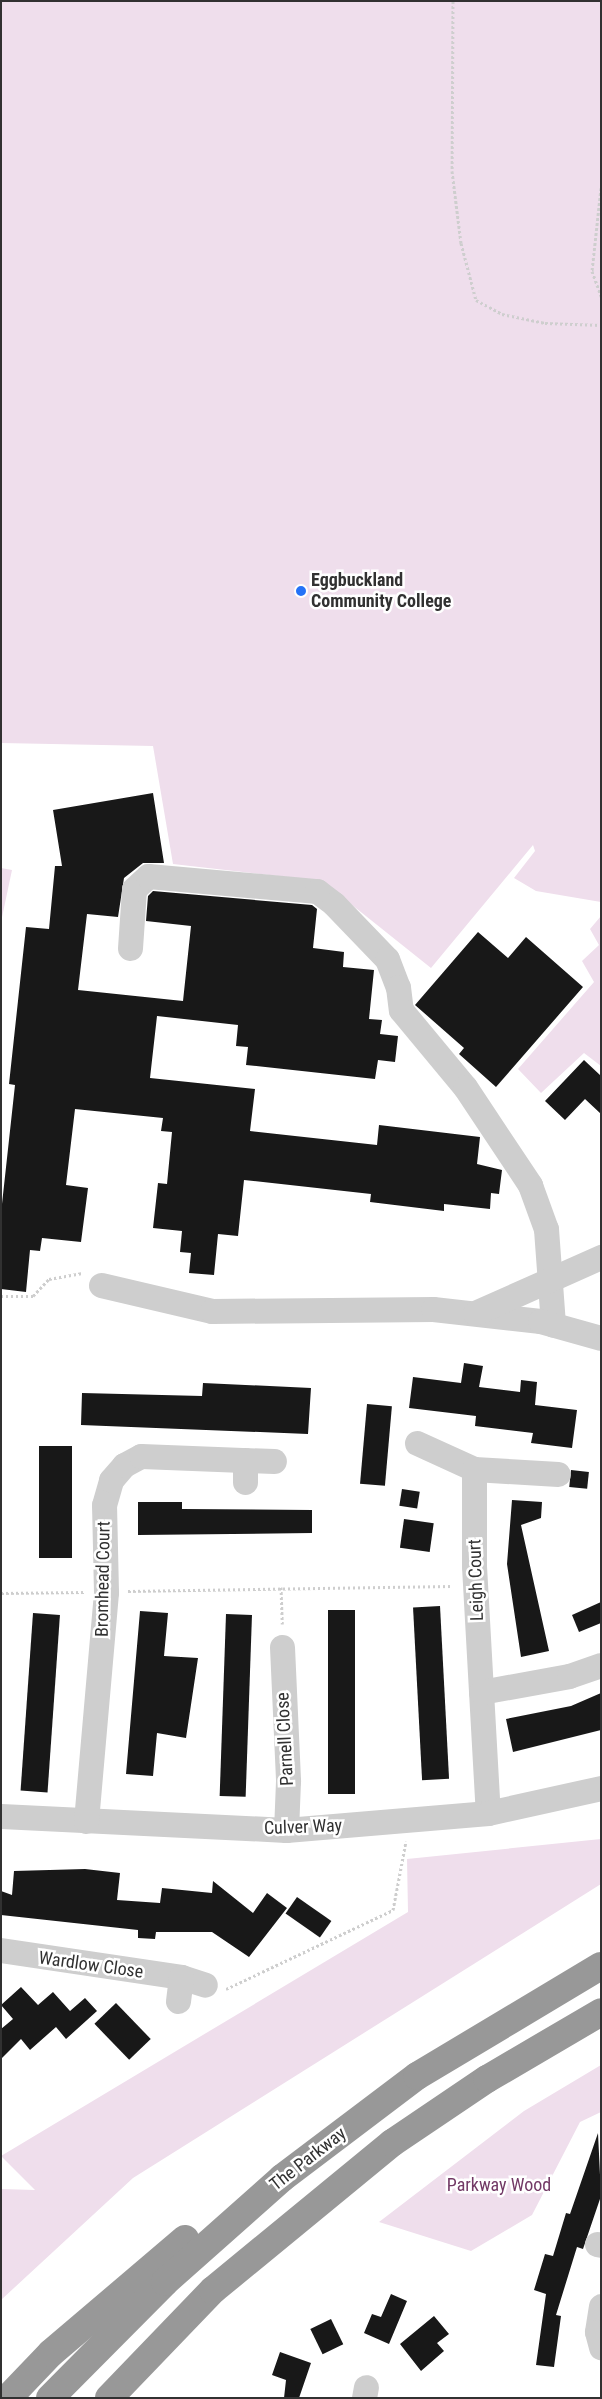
<!DOCTYPE html>
<html>
<head>
<meta charset="utf-8">
<style>
	body { margin:0 }
	#map { position:relative; width:602px; height:2399px; overflow:hidden; background:#fff; font-family:"Roboto Condensed",sans-serif }
	div>[style] { position:absolute }
	.green>* { inset:0; background:#efdeec }
	.building>* { inset:0; background:#181818; transform-origin:0 0 }
	.path>* { height:3px; margin-top:-1.5px; transform-origin:0; background:repeating-linear-gradient(90deg,#cecece 0 2.5px,transparent 0 5px) }
	.minor>* { height:25px; margin:-12.5px; padding:0 12.5px; transform-origin:12.5px; border-radius:12.5px; background:#cecece }
	.highway>* { height:28px; margin:-14px; padding:0 14px; transform-origin:14px; border-radius:14px; background:#989898 }
	.dots>* { width:14px; height:14px; translate:-50% -50%; box-sizing:border-box; border:2px solid #fff; border-radius:50% }
	span { translate:-50% -50%; white-space:nowrap; text-align:center; line-height:1.15; -webkit-text-stroke:5px #fff; paint-order:stroke }
	.poi-label { font-size:18px; color:#313131; font-weight:700 }
	.left { translate:0 -50%; text-align:left }
	.street-label { font-size:18px; color:#313131 }
	.park-label { font-size:18px; color:#723965 }
	.frame { position:absolute; inset:0; border:2px solid #313131; pointer-events:none }
</style>
</head>
<body>
<div id="map">
	<div class="green">
		<i style="clip-path:polygon(1px 1px,601px 1px,601px 902px,536px 891px,514px 878px,535px 851px,533px 845px,431px 968px,322px 881px,173px 864px,153px 746px,1px 743px)"></i>
		<i style="clip-path:polygon(1px 868px,12px 870px,1px 922px)"></i>
		<i style="clip-path:polygon(601px 916px,601px 1066px,584px 1053px,541px 1093px,518px 1069px,594px 982px,582px 961px,599px 945px,590px 929px)"></i>
		<i style="clip-path:polygon(601px 1839px,601px 1884px,133px 2178px,1px 2300px,1px 2189px,35px 2190px,1px 2156px,408px 1912px,407px 1859px)"></i>
		<i style="clip-path:polygon(601px 2065px,601px 2112px,580px 2122px,532px 2215px,471px 2251px,379px 2222px,524px 2111px)"></i>
	</div>
	<div class="building">
		<i style="clip-path:polygon(153px 793px,164px 863px,143px 863px,124px 878px,118px 917px,87px 914px,78px 990px,183px 1001px,191px 926px,146px 921px,148px 896px,153px 891px,312px 905px,317px 909px,313px 948px,344px 952px,343px 967px,374px 970px,369px 1019px,382px 1020px,380px 1034px,398px 1036px,395px 1062px,378px 1060px,375px 1079px,246px 1065px,248px 1047px,236px 1046px,238px 1025px,157px 1016px,150px 1078px,255px 1089px,250px 1131px,377px 1145px,379px 1125px,480px 1137px,477px 1164px,502px 1170px,499px 1194px,491px 1193px,490px 1209px,444px 1204px,444px 1211px,370px 1202px,371px 1194px,244px 1180px,238px 1236px,218px 1234px,214px 1275px,189px 1273px,191px 1253px,180px 1252px,182px 1231px,153px 1228px,158px 1183px,167px 1184px,172px 1132px,161px 1131px,163px 1118px,75px 1109px,66px 1185px,88px 1188px,81px 1242px,42px 1238px,40px 1251px,30px 1250px,26px 1292px,1px 1289px,1px 1213px,15px 1085px,9px 1084px,26px 927px,49px 929px,55px 866px,62px 866px,53px 810px)"></i>
		<i style="clip-path:polygon(478px 932px,508px 958px,526px 937px,583px 987px,496px 1087px,459px 1054px,464px 1048px,415px 1005px)"></i>
		<i style="clip-path:polygon(584px 1060px,601px 1076px,601px 1114px,585px 1099px,565px 1120px,545px 1101px)"></i>
		<i style="clip-path:polygon(464px 1363px,483px 1366px,479px 1387px,520px 1392px,521px 1380px,537px 1382px,535px 1405px,577px 1410px,572px 1448px,531px 1443px,533px 1433px,475px 1426px,476px 1416px,409px 1408px,413px 1377px,461px 1383px)"></i>
		<i style="clip-path:polygon(203px 1383px,311px 1388px,308px 1434px,81px 1425px,82px 1393px,202px 1396px)"></i>
		<i style="left:367px;top:1404px;width:25px;height:80px;rotate:5deg"></i>
		<i style="left:39px;top:1446px;width:33px;height:112px"></i>
		<i style="left:571px;top:1470px;width:18px;height:17px;rotate:6deg"></i>
		<i style="left:402px;top:1489px;width:18px;height:17px;rotate:9deg"></i>
		<i style="clip-path:polygon(512px 1500px,542px 1502px,541px 1518px,521px 1525px,549px 1651px,521px 1657px,507px 1564px)"></i>
		<i style="clip-path:polygon(138px 1502px,182px 1502px,182px 1509px,312px 1510px,312px 1533px,138px 1535px)"></i>
		<i style="left:404px;top:1519px;width:30px;height:29px;rotate:8deg"></i>
		<i style="clip-path:polygon(601px 1602px,601px 1623px,579px 1632px,572px 1615px)"></i>
		<i style="left:440px;top:1606px;width:173px;height:27px;rotate:87deg"></i>
		<i style="left:328px;top:1610px;width:27px;height:184px"></i>
		<i style="clip-path:polygon(140px 1611px,168px 1613px,164px 1656px,198px 1658px,186px 1738px,157px 1733px,153px 1776px,126px 1774px)"></i>
		<i style="left:33px;top:1613px;width:27px;height:178px;rotate:4deg"></i>
		<i style="left:226px;top:1614px;width:26px;height:182px;rotate:2deg"></i>
		<i style="clip-path:polygon(601px 1693px,601px 1730px,513px 1752px,506px 1719px,571px 1706px)"></i>
		<i style="clip-path:polygon(85px 1869px,120px 1873px,117px 1900px,160px 1903px,162px 1888px,212px 1893px,213px 1881px,253px 1913px,267px 1893px,287px 1908px,249px 1957px,212px 1932px,156px 1932px,155px 1939px,138px 1938px,138px 1930px,1px 1915px,1px 1891px,12px 1895px,14px 1871px)"></i>
		<i style="left:297px;top:1897px;width:42px;height:20px;rotate:35deg"></i>
		<i style="clip-path:polygon(21px 1987px,38px 2005px,53px 1992px,70px 2011px,85px 1998px,97px 2011px,66px 2039px,56px 2027px,30px 2050px,21px 2039px,1px 2059px,1px 2029px,13px 2019px,1px 2005px)"></i>
		<i style="left:116px;top:2003px;width:50px;height:30px;rotate:46deg"></i>
		<i style="clip-path:polygon(598px 2133px,601px 2196px,583px 2249px,577px 2247px,556px 2315px,561px 2316px,554px 2367px,536px 2365px,546px 2294px,534px 2290px,545px 2254px,553px 2256px,566px 2213px,570px 2214px)"></i>
		<i style="clip-path:polygon(391px 2294px,407px 2301px,389px 2344px,364px 2333px,372px 2314px,381px 2317px)"></i>
		<i style="clip-path:polygon(434px 2316px,449px 2334px,437px 2343px,444px 2351px,421px 2371px,400px 2344px)"></i>
		<i style="left:331px;top:2319px;width:28px;height:23px;rotate:64deg"></i>
		<i style="clip-path:polygon(280px 2352px,311px 2363px,299px 2398px,284px 2398px,286px 2380px,272px 2375px)"></i>
	</div>
	<div class="path">
		<i style="left:453px;top:1px;width:170px;rotate:90.3deg"></i>
		<i style="left:452px;top:171px;width:73px;rotate:82.9deg"></i>
		<i style="left:461px;top:243px;width:59px;rotate:75.3deg"></i>
		<i style="left:476px;top:300px;width:30px;rotate:28deg"></i>
		<i style="left:502px;top:314px;width:44px;rotate:11.8deg"></i>
		<i style="left:545px;top:323px;width:56px;rotate:2deg"></i>
		<i style="left:601px;top:188px;width:83px;rotate:96.2deg"></i>
		<i style="left:592px;top:271px;width:27px;rotate:70deg"></i>
		<i style="left:1px;top:1296px;width:32px"></i>
		<i style="left:33px;top:1296px;width:23px;rotate:-47deg"></i>
		<i style="left:49px;top:1279px;width:34px;rotate:-10deg"></i>
		<i style="left:281px;top:1587px;width:37px;rotate:88deg"></i>
		<i style="left:128px;top:1591px;width:324px;rotate:-0.9deg"></i>
		<i style="left:1px;top:1593px;width:83px;rotate:-0.7deg"></i>
		<i style="left:226px;top:1989px;width:185px;rotate:-25.3deg"></i>
		<i style="left:393px;top:1910px;width:70px;rotate:-79.3deg"></i>
	</div>
	<div class="minor">
		<i style="left:130px;top:948px;width:59px;rotate:-86.1deg"></i>
		<i style="left:134px;top:889px;width:19px;rotate:-43deg"></i>
		<i style="left:148px;top:876px;width:170px;rotate:5.1deg"></i>
		<i style="left:317px;top:891px;width:21px;rotate:37deg"></i>
		<i style="left:334px;top:904px;width:76px;rotate:46.1deg"></i>
		<i style="left:387px;top:959px;width:30px;rotate:69deg"></i>
		<i style="left:398px;top:987px;width:23px;rotate:83deg"></i>
		<i style="left:401px;top:1010px;width:100px;rotate:50.3deg"></i>
		<i style="left:465px;top:1087px;width:118px;rotate:56.4deg"></i>
		<i style="left:530px;top:1185px;width:47px;rotate:70deg"></i>
		<i style="left:546px;top:1229px;width:96px;rotate:85.8deg"></i>
		<i style="left:101px;top:1285px;width:114px;rotate:13.2deg"></i>
		<i style="left:212px;top:1311px;width:221px;rotate:-0.5deg"></i>
		<i style="left:433px;top:1309px;width:108px;rotate:6.4deg"></i>
		<i style="left:540px;top:1321px;width:63px;rotate:15.6deg"></i>
		<i style="left:475px;top:1313px;width:138px;rotate:-24deg"></i>
		<i style="left:417px;top:1443px;width:63px;rotate:24.5deg"></i>
		<i style="left:474px;top:1469px;width:84px;rotate:3.4deg"></i>
		<i style="left:474px;top:1469px;width:97px;rotate:90deg"></i>
		<i style="left:474px;top:1566px;width:247px;rotate:86.8deg"></i>
		<i style="left:245px;top:1482px;width:22px;rotate:-90deg"></i>
		<i style="left:282px;top:1647px;width:134px;rotate:87.4deg"></i>
		<i style="left:288px;top:1781px;width:49px;rotate:92.3deg"></i>
		<i style="left:481px;top:1692px;width:89px;rotate:-10.3deg"></i>
		<i style="left:569px;top:1676px;width:34px;rotate:-19deg"></i>
		<i style="left:1px;top:1816px;width:285px;rotate:2.8deg"></i>
		<i style="left:286px;top:1830px;width:203px;rotate:-4.8deg"></i>
		<i style="left:488px;top:1813px;width:116px;rotate:-12.5deg"></i>
		<i style="left:86px;top:1821px;width:230px;rotate:-85deg"></i>
		<i style="left:106px;top:1592px;width:87px;rotate:-91.3deg"></i>
		<i style="left:104px;top:1505px;width:26px;rotate:-74deg"></i>
		<i style="left:111px;top:1480px;width:20px;rotate:-49deg"></i>
		<i style="left:124px;top:1465px;width:19px;rotate:-28deg"></i>
		<i style="left:141px;top:1456px;width:133px;rotate:2.2deg"></i>
		<i style="left:1px;top:1950px;width:182px;rotate:8.5deg"></i>
		<i style="left:181px;top:1977px;width:25px;rotate:18deg"></i>
		<i style="left:178px;top:2001px;width:24px;rotate:-83deg"></i>
		<i style="left:597px;top:2244px;width:4px;rotate:14deg"></i>
		<i style="left:601px;top:2306px;width:26px;rotate:99deg"></i>
		<i style="left:597px;top:2332px;width:16px;rotate:75deg"></i>
		<i style="left:364px;top:2398px;width:11px;rotate:-80deg"></i>
	</div>
	<div class="highway">
		<i style="left:8px;top:2398px;width:62px;rotate:-46.3deg"></i>
		<i style="left:51px;top:2353px;width:176px;rotate:-40.4deg"></i>
		<i style="left:50px;top:2398px;width:163px;rotate:-45.2deg"></i>
		<i style="left:165px;top:2282px;width:157px;rotate:-41.6deg"></i>
		<i style="left:282px;top:2178px;width:169px;rotate:-37.1deg"></i>
		<i style="left:417px;top:2076px;width:214px;rotate:-30.9deg"></i>
		<i style="left:109px;top:2398px;width:150px;rotate:-46.1deg"></i>
		<i style="left:213px;top:2290px;width:232px;rotate:-39.4deg"></i>
		<i style="left:392px;top:2143px;width:115px;rotate:-34deg"></i>
		<i style="left:487px;top:2079px;width:132px;rotate:-30.4deg"></i>
	</div>
	<div class="dots">
		<i style="left:301px;top:591px;background:#2472f7"></i>
	</div>
	<div class="poi-label">
		<span class="left" style="left:311px;top:591px">Eggbuckland<br>Community College</span>
	</div>
	<div class="street-label">
		<span style="left:103px;top:1579px;rotate:-89deg">Bromhead Court</span>
		<span style="left:476px;top:1580px;rotate:-92deg">Leigh Court</span>
		<span style="left:285px;top:1739px;rotate:-93deg">Parnell Close</span>
		<span style="left:303px;top:1827px;rotate:-2deg">Culver Way</span>
		<span style="left:91px;top:1965px;rotate:8deg">Wardlow Close</span>
		<span style="left:308px;top:2159px;rotate:-38deg">The Parkway</span>
	</div>
	<div class="park-label">
		<span style="left:499px;top:2185px">Parkway Wood</span>
	</div>
	<div class="frame"></div>
</div>
</body>
</html>
